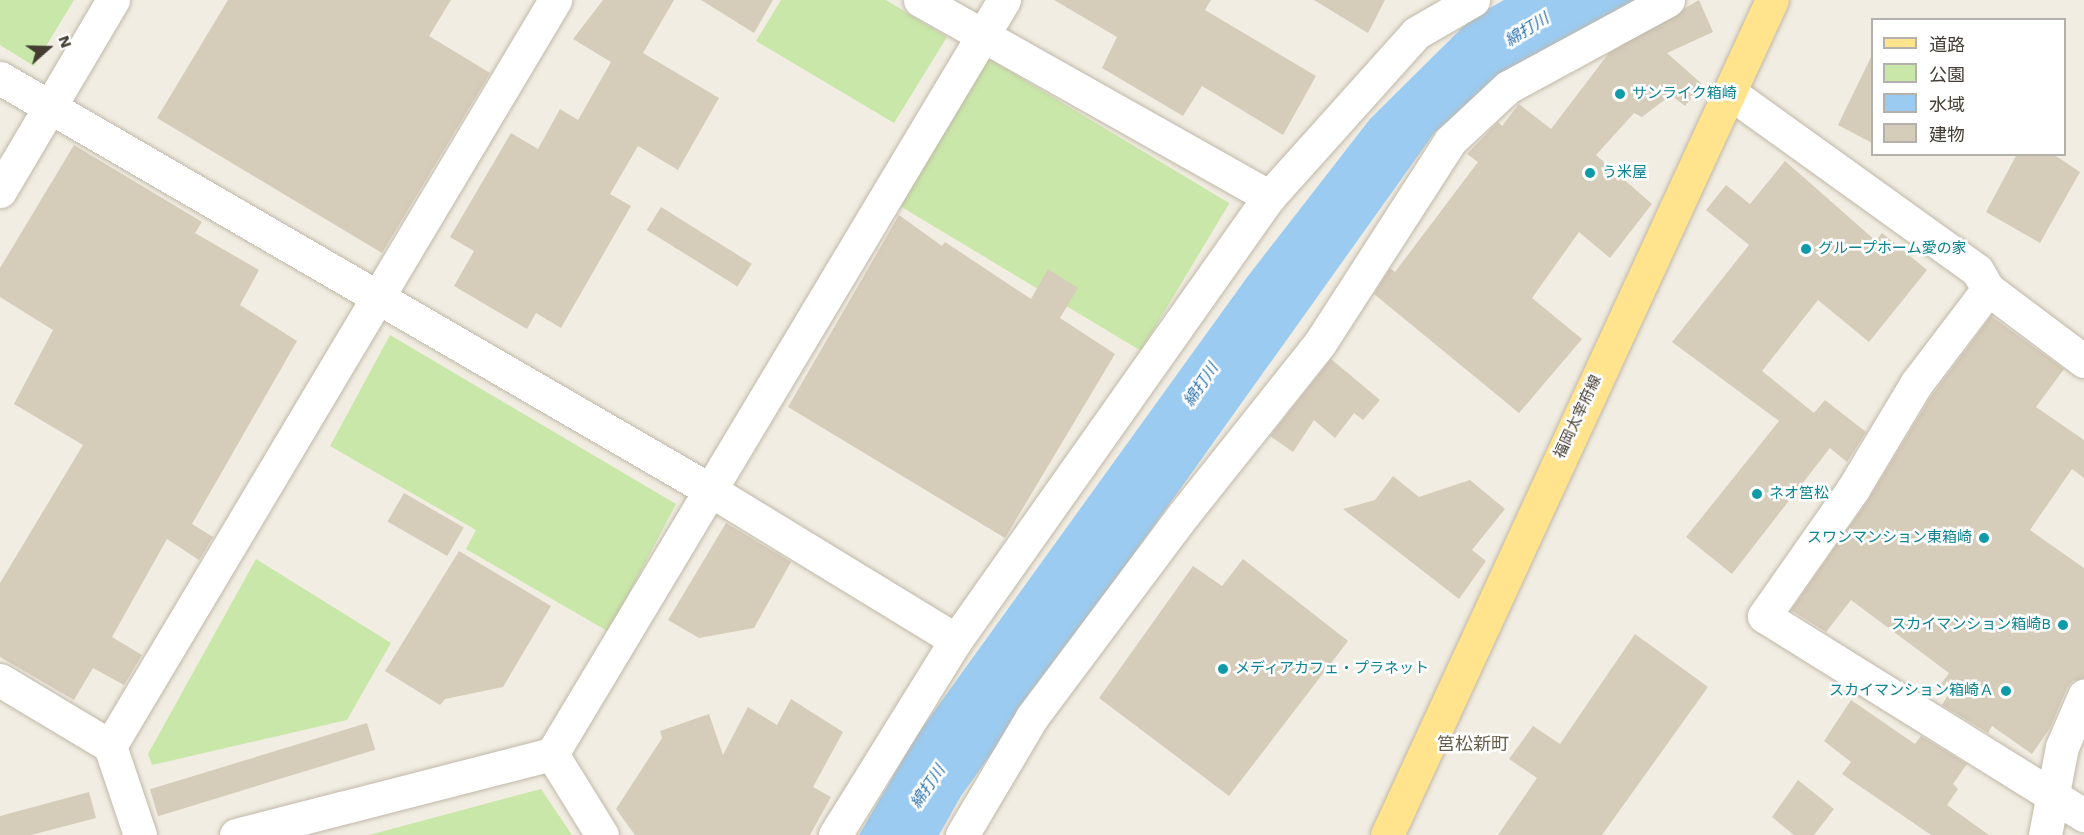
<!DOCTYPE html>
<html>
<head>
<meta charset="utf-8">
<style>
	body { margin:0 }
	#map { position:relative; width:2084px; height:835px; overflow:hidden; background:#f1ede2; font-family:"Work Sans","Noto Sans JP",sans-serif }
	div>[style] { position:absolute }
	.green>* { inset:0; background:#c9e7a9; transform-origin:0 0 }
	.water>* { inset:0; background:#9bcbf1 }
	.building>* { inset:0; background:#d6ccba; transform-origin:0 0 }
	.roads { filter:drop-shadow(0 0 2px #c0b8a8) drop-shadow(0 0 2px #c0b8a8) }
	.minor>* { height:33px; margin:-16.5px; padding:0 16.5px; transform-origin:16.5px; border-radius:16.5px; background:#fff }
	.tertiary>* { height:33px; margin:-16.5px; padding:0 16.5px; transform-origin:16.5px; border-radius:16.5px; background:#fff }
	.primary>* { height:33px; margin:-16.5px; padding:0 16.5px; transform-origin:16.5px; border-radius:16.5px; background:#ffe38d }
	.dots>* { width:16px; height:16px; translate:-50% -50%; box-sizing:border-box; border:3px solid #fff; border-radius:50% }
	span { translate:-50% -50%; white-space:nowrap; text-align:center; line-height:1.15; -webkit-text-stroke:5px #fff; paint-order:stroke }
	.culture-label { font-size:15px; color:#0d838f }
	.left { translate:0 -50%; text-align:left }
	.right { translate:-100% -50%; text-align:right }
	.street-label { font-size:15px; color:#433d33 }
	.water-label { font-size:16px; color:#2b72b0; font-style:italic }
	.quarter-label { font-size:18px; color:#665c4a }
	.legend { position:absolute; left:1871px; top:18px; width:195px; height:138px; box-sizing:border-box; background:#fff; border:2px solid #b4b1ad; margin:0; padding:8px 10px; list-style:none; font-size:18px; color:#433d33 }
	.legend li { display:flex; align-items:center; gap:12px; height:30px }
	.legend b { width:30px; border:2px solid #b4b1ad }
	.north { position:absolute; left:18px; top:18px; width:60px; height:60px; -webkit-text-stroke:4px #fff; paint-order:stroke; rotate:70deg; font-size:16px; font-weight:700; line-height:24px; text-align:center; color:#433d33 }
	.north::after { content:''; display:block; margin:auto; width:21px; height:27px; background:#433d33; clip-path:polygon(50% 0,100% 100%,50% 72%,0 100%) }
</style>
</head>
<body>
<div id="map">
	<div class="green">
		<i style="clip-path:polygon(0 0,74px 0,34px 66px,0 45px)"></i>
		<i style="clip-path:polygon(781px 0,886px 0,947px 37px,894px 123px,756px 41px)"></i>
		<i style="left:986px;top:57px;width:284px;height:172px;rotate:31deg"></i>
		<i style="clip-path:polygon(390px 335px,676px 504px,609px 632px,466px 549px,476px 530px,330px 446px)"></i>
		<i style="clip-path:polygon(256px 559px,391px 643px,347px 720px,152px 765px,148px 754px)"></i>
		<i style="clip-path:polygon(541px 789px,572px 835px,369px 835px)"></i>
	</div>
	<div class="water">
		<i style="clip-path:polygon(1504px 0,1639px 0,1502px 76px,1435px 132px,961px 796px,939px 835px,859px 835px,917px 735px,1248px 276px,1370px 119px,1472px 18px)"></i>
	</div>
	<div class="building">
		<i style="clip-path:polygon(228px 0,451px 0,429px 36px,490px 73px,382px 253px,157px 118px)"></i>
		<i style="clip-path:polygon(603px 0,674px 0,643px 53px,719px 98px,678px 170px,638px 146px,610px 194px,631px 206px,561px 328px,536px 313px,527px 329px,454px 286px,474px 251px,450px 237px,511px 133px,538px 149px,560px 109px,578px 120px,611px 62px,573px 39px)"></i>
		<i style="clip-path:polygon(701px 0,773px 0,754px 33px)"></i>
		<i style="clip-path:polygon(1054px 0,1211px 0,1205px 10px,1316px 76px,1283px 135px,1202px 86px,1183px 116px,1102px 68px,1117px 37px)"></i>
		<i style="clip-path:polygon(1314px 0,1385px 0,1368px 33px)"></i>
		<i style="clip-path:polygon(1699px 0,1713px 32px,1667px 53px,1702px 84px,1685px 106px,1671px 95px,1642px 117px,1634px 113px,1596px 155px,1652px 204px,1610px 258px,1579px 232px,1532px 298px,1582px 339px,1519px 413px,1374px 294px,1390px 268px,1395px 272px,1478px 162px,1467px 154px,1498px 122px,1502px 126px,1519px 104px,1551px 129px,1609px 53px)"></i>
		<i style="clip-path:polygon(1872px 55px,1872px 143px,1838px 125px)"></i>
		<i style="clip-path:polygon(74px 145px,202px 222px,195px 233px,259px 270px,240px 305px,297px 341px,192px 524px,213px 537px,199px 560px,167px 539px,112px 637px,142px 655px,124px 685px,93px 668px,74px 700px,0 657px,0 583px,83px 445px,14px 404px,53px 330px,0 297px,0 268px)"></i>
		<i style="clip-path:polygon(2017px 154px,2053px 154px,2080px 172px,2040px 243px,1986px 212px)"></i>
		<i style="clip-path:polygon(1785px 161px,1876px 241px,1882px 233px,1927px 270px,1869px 342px,1818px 300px,1762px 371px,1814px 413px,1825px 400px,1866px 432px,1847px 462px,1830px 448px,1732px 574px,1686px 537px,1779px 421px,1672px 342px,1749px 245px,1706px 210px,1726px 185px,1750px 204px)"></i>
		<i style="left:661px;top:207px;width:107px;height:27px;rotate:32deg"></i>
		<i style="clip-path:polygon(899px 215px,942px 246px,945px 242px,1031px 299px,1048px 269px,1078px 288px,1060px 318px,1115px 354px,1005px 538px,788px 407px)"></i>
		<i style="clip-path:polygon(1991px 316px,2064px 369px,2036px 407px,2084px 440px,2084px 478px,2072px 469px,2030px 530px,2084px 568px,2084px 678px,2073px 681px,2067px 688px,2050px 728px,2032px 754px,1992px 726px,1988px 733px,1942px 705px,1948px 695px,1938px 688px,1949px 673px,1851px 600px,1826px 632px,1791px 610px,1868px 500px,1932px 395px)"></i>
		<i style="clip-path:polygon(1331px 359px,1380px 400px,1363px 420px,1354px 413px,1335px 438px,1314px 420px,1293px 452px,1270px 436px)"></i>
		<i style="clip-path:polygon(1393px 476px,1419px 497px,1470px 480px,1505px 509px,1472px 550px,1486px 561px,1459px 599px,1343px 509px,1375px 500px)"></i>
		<i style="left:404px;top:493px;width:69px;height:33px;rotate:30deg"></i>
		<i style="clip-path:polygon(726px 523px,791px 562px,754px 628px,699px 638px,668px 620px)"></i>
		<i style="clip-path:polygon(459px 551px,551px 606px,503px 687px,445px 699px,440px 705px,385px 671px)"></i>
		<i style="clip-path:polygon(1243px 559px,1348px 641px,1229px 796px,1099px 698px,1193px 566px,1222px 586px)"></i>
		<i style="clip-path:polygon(1635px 634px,1708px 687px,1602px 835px,1498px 835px,1537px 778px,1509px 759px,1533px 726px,1560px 744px)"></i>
		<i style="clip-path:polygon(791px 699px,843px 732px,813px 787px,831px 797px,810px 835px,635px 835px,616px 809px,662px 738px,660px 731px,709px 714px,723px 755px,748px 707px,777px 725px)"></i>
		<i style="clip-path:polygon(1851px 700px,1915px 744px,1921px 736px,1967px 764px,1953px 784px,1958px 789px,1947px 805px,1989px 835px,1931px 835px,1842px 774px,1851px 762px,1824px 741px)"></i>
		<i style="left:367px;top:723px;width:28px;height:227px;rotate:73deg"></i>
		<i style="clip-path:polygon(1798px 780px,1834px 809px,1814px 835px,1794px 835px,1772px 817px)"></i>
		<i style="clip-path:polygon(89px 792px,96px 818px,31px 835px,0 835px,0 816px)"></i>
	</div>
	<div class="roads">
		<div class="minor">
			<i style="left:920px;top:0;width:401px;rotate:29.4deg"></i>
			<i style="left:0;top:78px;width:821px;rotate:30.13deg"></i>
			<i style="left:710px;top:490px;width:288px;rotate:31.4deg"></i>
			<i style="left:1729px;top:92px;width:305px;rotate:35.7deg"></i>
			<i style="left:1977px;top:270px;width:22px;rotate:60deg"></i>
			<i style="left:1988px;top:289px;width:120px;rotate:36.9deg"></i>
			<i style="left:1988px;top:289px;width:119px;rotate:127.2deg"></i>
			<i style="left:1916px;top:384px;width:122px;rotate:121deg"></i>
			<i style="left:1853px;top:489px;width:155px;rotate:125deg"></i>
			<i style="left:1764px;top:616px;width:377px;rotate:31.9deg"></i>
			<i style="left:0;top:680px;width:128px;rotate:31deg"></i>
			<i style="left:552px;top:754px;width:95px;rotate:58.3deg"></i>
			<i style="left:140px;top:835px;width:94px;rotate:-108.6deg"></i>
			<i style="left:110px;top:746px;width:869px;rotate:-59.18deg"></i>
			<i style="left:236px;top:835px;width:326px;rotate:-14.4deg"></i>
			<i style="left:552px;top:754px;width:879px;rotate:-59.06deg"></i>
			<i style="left:835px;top:835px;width:229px;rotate:-58.2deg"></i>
			<i style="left:956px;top:640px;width:542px;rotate:-54.76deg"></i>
			<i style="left:1269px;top:197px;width:220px;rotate:-48.1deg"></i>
			<i style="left:1416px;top:33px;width:66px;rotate:-30.1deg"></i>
			<i style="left:962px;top:835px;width:137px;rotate:-59.3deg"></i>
			<i style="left:1032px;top:717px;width:254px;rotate:-53.2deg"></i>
			<i style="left:1184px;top:514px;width:218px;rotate:-51.5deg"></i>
			<i style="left:1320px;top:343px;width:240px;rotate:-57.2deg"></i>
			<i style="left:1450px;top:141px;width:79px;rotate:-43deg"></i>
			<i style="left:1508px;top:87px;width:182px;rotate:-28.5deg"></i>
			<i style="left:2045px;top:835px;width:90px;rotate:-79.1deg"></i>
			<i style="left:2062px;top:747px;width:56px;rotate:-66.7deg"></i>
		</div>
		<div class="tertiary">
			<i style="left:0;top:191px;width:222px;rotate:-59.4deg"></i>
		</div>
		<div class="primary">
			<i style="left:1387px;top:835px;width:919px;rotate:-65.25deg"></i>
		</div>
	</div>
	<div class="dots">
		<i style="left:1620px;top:94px;background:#0f9aa8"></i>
		<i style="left:1590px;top:173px;background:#0f9aa8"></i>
		<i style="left:1806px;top:249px;background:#0f9aa8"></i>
		<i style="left:1757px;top:494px;background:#0f9aa8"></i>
		<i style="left:1984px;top:538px;background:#0f9aa8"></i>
		<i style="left:2063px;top:625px;background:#0f9aa8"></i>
		<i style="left:1223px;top:669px;background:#0f9aa8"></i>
		<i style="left:2006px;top:691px;background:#0f9aa8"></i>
	</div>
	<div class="culture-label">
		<span class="left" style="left:1632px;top:94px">サンライク箱崎</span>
		<span class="left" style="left:1602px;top:173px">う米屋</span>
		<span class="left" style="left:1818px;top:249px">グループホーム愛の家</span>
		<span class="left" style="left:1769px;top:494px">ネオ筥松</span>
		<span class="right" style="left:1972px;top:538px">スワンマンション東箱崎</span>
		<span class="right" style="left:2051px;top:625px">スカイマンション箱崎B</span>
		<span class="left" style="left:1235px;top:669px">メディアカフェ・プラネット</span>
		<span class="right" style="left:1994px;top:691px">スカイマンション箱崎Ａ</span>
	</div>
	<div class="street-label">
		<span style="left:1578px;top:417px;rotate:-65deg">福岡太宰府線</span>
	</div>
	<div class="water-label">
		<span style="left:1527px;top:30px;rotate:-32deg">綿打川</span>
		<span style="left:1201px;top:385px;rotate:-56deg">綿打川</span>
		<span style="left:928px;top:787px;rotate:-56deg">綿打川</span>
	</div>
	<div class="quarter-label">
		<span style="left:1473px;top:744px">筥松新町</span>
	</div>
	<ul class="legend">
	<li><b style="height:8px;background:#ffe38d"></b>道路</li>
	<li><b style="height:16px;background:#c9e7a9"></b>公園</li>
	<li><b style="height:16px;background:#9bcbf1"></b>水域</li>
	<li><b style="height:16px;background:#d6ccba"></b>建物</li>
	</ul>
	<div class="north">N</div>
</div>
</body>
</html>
